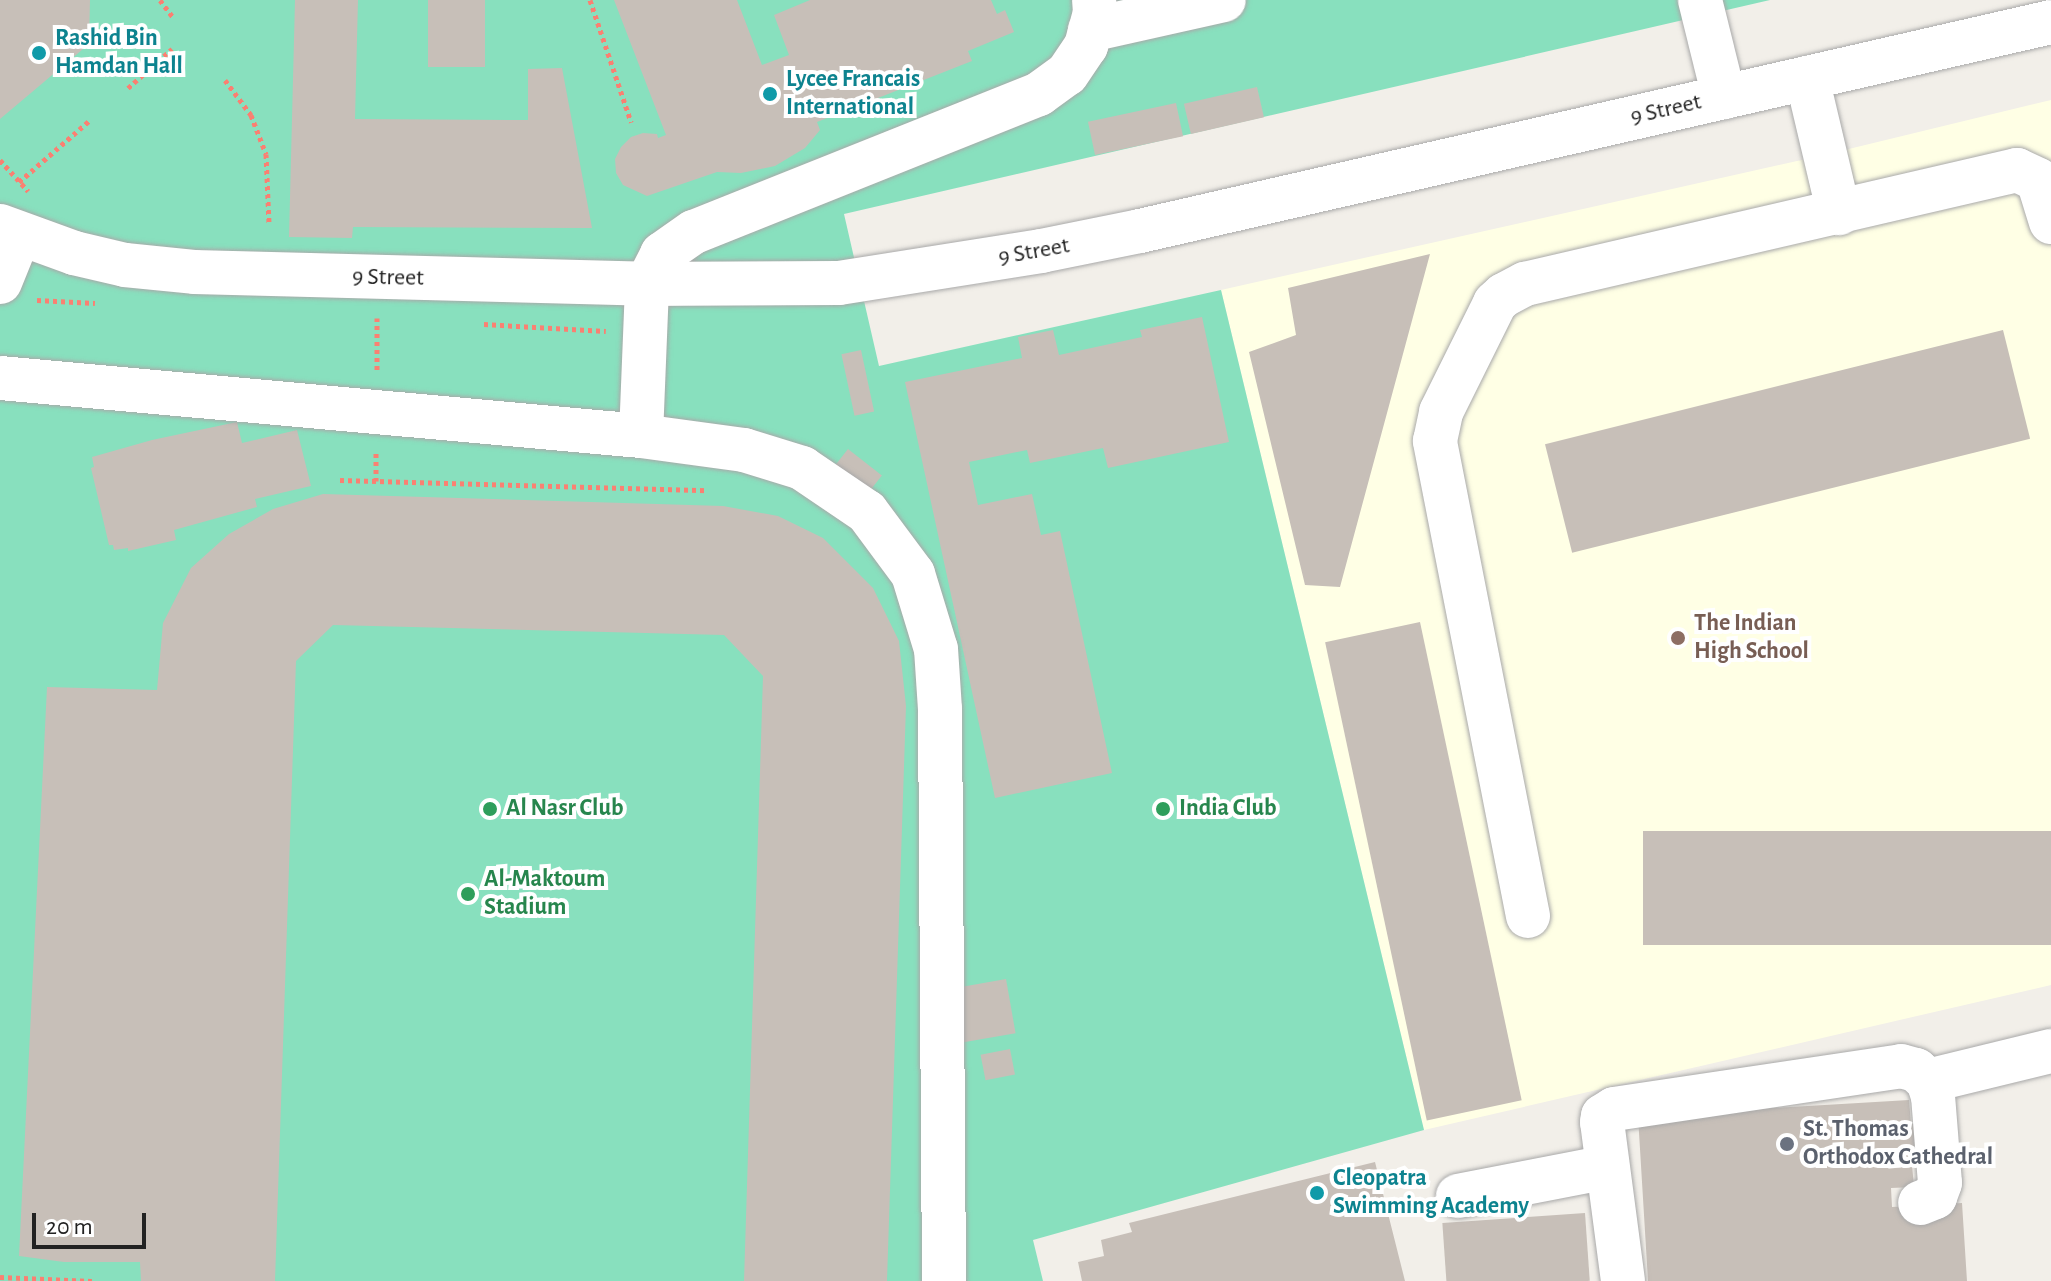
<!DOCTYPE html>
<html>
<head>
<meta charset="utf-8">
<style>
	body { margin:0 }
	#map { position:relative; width:2051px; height:1281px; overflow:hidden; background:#f2efe9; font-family:"Alegreya Sans",sans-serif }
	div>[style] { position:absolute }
	.education>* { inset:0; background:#ffffe5 }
	.pitch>* { inset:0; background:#88e0be }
	.building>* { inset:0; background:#c7bfb8; transform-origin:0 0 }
	.path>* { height:5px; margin-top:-2.5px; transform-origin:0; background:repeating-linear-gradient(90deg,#fa8072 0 4px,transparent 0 8px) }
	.roads { filter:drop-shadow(0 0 2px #a9a9a9) drop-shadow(0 0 2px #a9a9a9) }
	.minor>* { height:44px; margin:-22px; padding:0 22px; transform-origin:22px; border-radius:22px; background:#fff }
	.dots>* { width:22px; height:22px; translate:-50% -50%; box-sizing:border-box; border:4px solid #fff; border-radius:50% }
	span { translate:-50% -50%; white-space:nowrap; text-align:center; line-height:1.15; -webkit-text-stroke:8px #fff; paint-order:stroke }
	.culture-label { font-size:24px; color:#0d838f; font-weight:700 }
	.left { translate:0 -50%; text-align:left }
	.street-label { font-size:24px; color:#222 }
	.education-label { font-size:24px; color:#785e54; font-weight:700 }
	.leisure-label { font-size:24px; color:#27864d; font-weight:700 }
	.worship-label { font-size:24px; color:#5b616d; font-weight:700 }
	.scale { position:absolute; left:32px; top:1213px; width:114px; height:36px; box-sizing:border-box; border:4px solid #222; border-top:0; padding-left:10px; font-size:24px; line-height:28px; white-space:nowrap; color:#222; -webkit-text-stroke:6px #fff; paint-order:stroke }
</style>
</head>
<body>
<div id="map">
	<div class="education">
		<i style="clip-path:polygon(2051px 100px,2051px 985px,1424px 1130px,1221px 290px,1824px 155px)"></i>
	</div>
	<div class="pitch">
		<i style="clip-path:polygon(0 0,1770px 0,844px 214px,879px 366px,1221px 290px,1424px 1130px,1033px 1240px,1043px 1281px,0 1281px)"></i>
	</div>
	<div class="building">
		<i style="clip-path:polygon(0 0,90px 0,89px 44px,0 119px)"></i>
		<i style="clip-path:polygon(295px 0,358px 0,355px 119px,528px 120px,528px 69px,562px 68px,592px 228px,353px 227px,352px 238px,289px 237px)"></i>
		<i style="left:428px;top:0;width:57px;height:67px"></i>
		<i style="clip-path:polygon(614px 0,737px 0,762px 65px,789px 55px,774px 15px,810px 0,991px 0,997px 14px,1005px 10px,1014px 32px,968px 51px,972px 61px,817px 122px,820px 130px,805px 148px,775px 166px,741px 173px,717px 172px,647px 196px,623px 185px,616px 173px,615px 159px,621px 147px,631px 137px,643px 133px,657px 134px,658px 138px,666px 135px)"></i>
		<i style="left:1257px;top:87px;width:31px;height:75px;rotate:77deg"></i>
		<i style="left:1176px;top:103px;width:34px;height:90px;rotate:78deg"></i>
		<i style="clip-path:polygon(1430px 254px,1340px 587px,1305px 585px,1249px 352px,1296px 335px,1288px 288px)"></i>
		<i style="clip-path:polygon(1202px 317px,1229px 442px,1108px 468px,1103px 448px,1030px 463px,1027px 450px,969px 462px,978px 505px,1032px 494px,1041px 535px,1060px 531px,1112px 773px,995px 798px,905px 382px,1022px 358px,1018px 337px,1053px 330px,1059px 355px,1142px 337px,1140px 330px)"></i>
		<i style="left:2003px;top:330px;width:112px;height:472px;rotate:76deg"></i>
		<i style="left:861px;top:350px;width:63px;height:20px;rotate:78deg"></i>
		<i style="clip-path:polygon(237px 422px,242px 443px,297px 430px,311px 486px,255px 499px,257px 507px,174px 530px,176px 540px,128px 551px,128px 548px,114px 550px,113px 545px,109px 545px,91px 468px,94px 467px,92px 457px,152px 440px)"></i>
		<i style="left:848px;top:449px;width:43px;height:23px;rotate:38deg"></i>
		<i style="clip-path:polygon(323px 494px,723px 506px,778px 516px,823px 538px,873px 588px,899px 641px,906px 706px,887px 1281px,744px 1281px,763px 676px,724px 635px,333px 625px,296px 661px,275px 1281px,141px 1281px,140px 1262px,64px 1262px,19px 1256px,47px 687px,157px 690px,163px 623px,191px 568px,229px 534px,273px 509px)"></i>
		<i style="left:1420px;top:622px;width:489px;height:97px;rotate:78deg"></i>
		<i style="left:2051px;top:831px;width:114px;height:408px;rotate:90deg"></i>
		<i style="left:1006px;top:979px;width:55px;height:60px;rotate:80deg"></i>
		<i style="left:1010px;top:1049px;width:26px;height:30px;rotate:79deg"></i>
		<i style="clip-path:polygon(1909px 1100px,1911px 1124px,1933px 1123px,1935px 1163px,1912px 1165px,1914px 1187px,1891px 1188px,1892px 1207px,1962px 1203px,1967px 1281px,1648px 1281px,1638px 1116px)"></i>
		<i style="clip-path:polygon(1375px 1162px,1405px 1281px,1082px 1281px,1078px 1262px,1104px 1256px,1101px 1240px,1132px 1232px,1129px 1223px)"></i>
		<i style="left:1585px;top:1213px;width:68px;height:143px;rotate:86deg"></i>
	</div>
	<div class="path">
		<i style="left:160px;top:0;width:21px;rotate:53deg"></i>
		<i style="left:590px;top:0;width:129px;rotate:71.4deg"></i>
		<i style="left:225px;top:80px;width:44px;rotate:53.4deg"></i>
		<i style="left:251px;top:115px;width:42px;rotate:69deg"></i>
		<i style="left:266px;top:154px;width:69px;rotate:87.5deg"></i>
		<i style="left:128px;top:88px;width:59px;rotate:-41.6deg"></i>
		<i style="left:0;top:160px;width:42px;rotate:47.9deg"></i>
		<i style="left:19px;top:182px;width:93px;rotate:-41.1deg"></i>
		<i style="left:37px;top:300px;width:58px;rotate:3deg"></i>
		<i style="left:377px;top:318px;width:54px;rotate:90deg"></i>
		<i style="left:484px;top:324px;width:122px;rotate:3.3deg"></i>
		<i style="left:340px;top:480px;width:368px;rotate:1.6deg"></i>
		<i style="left:376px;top:481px;width:31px;rotate:-90deg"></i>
		<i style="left:0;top:1277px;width:92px;rotate:2.5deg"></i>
	</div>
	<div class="roads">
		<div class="minor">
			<i style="left:1700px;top:0;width:100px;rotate:76.1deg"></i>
			<i style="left:1090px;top:30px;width:137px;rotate:-12.6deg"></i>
			<i style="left:1807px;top:78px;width:139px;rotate:76.7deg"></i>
			<i style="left:0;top:226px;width:79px;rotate:20deg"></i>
			<i style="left:74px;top:253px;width:52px;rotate:13.2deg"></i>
			<i style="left:125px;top:265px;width:69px;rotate:5.8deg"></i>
			<i style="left:194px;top:272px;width:453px;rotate:1.5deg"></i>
			<i style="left:647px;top:284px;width:192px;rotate:-0.3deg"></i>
			<i style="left:839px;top:283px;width:205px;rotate:-9deg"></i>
			<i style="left:1041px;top:251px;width:101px;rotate:-11.4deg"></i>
			<i style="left:1140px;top:231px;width:935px;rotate:-12.92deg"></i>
			<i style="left:0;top:282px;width:51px;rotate:-68deg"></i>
			<i style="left:0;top:378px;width:644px;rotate:5.17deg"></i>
			<i style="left:641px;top:436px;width:104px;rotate:7.7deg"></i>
			<i style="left:744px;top:450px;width:61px;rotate:17.2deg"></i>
			<i style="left:802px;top:468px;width:78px;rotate:34.1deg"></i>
			<i style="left:867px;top:512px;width:77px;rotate:53.4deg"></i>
			<i style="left:913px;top:574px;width:78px;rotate:73deg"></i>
			<i style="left:936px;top:649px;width:60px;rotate:86.2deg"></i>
			<i style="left:940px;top:709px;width:572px;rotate:89.6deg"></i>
			<i style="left:641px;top:436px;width:152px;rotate:-87.7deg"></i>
			<i style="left:647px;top:284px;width:34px;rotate:-63deg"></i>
			<i style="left:662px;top:254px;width:39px;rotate:-35deg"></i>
			<i style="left:694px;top:232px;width:372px;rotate:-21.8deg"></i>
			<i style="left:1039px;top:94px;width:34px;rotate:-36deg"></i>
			<i style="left:1067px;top:74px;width:34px;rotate:-56deg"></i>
			<i style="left:1086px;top:46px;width:34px;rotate:-75deg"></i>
			<i style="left:1095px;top:13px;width:13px;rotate:-94deg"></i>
			<i style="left:1528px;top:916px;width:484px;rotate:-101.1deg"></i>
			<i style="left:1435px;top:441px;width:30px;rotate:-78deg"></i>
			<i style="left:1441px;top:412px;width:122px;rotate:-63.6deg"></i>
			<i style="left:1495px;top:303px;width:12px;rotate:-42deg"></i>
			<i style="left:1504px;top:295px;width:24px;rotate:-28deg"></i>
			<i style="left:1525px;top:284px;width:505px;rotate:-13.05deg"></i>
			<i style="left:2017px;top:170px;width:23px;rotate:25deg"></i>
			<i style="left:2038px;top:180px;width:44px;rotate:72.8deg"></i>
			<i style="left:1928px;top:1081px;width:127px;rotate:-13.7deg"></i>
			<i style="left:1458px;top:1196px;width:152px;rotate:-11deg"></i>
			<i style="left:1623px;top:1281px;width:160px;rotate:-97.5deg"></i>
			<i style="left:1602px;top:1122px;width:6px;rotate:-81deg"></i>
			<i style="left:1603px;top:1116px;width:13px;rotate:-32deg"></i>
			<i style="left:1614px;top:1109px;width:290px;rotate:-8.5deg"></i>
			<i style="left:1901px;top:1066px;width:16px;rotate:15deg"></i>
			<i style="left:1916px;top:1070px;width:16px;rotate:43deg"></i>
			<i style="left:1928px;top:1081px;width:16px;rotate:72deg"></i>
			<i style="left:1933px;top:1096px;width:87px;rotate:85.4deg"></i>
			<i style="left:1940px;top:1183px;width:15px;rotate:110deg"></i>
			<i style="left:1935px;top:1197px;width:16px;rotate:158deg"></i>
		</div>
	</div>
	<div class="dots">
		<i style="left:39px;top:53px;background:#0f9aa8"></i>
		<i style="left:770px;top:94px;background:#0f9aa8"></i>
		<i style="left:1678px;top:638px;background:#8d6e63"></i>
		<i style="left:490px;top:809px;background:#2e9e5b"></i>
		<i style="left:1163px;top:809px;background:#2e9e5b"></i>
		<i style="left:468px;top:894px;background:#2e9e5b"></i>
		<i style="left:1787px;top:1144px;background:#6b7280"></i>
		<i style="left:1317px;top:1193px;background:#0f9aa8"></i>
	</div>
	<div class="culture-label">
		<span class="left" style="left:55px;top:53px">Rashid Bin<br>Hamdan Hall</span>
		<span class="left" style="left:786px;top:94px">Lycee Francais<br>International</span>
		<span class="left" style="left:1333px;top:1193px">Cleopatra<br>Swimming Academy</span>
	</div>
	<div class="street-label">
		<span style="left:1666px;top:110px;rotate:-13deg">9 Street</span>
		<span style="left:1034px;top:252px;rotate:-10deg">9 Street</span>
		<span style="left:388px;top:278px;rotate:1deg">9 Street</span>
	</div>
	<div class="education-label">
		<span class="left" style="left:1694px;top:638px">The Indian<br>High School</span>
	</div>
	<div class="leisure-label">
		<span class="left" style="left:506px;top:809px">Al Nasr Club</span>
		<span class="left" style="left:1179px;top:809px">India Club</span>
		<span class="left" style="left:484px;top:894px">Al-Maktoum<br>Stadium</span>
	</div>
	<div class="worship-label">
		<span class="left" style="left:1803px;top:1144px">St. Thomas<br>Orthodox Cathedral</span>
	</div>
	<div class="scale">20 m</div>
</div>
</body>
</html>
